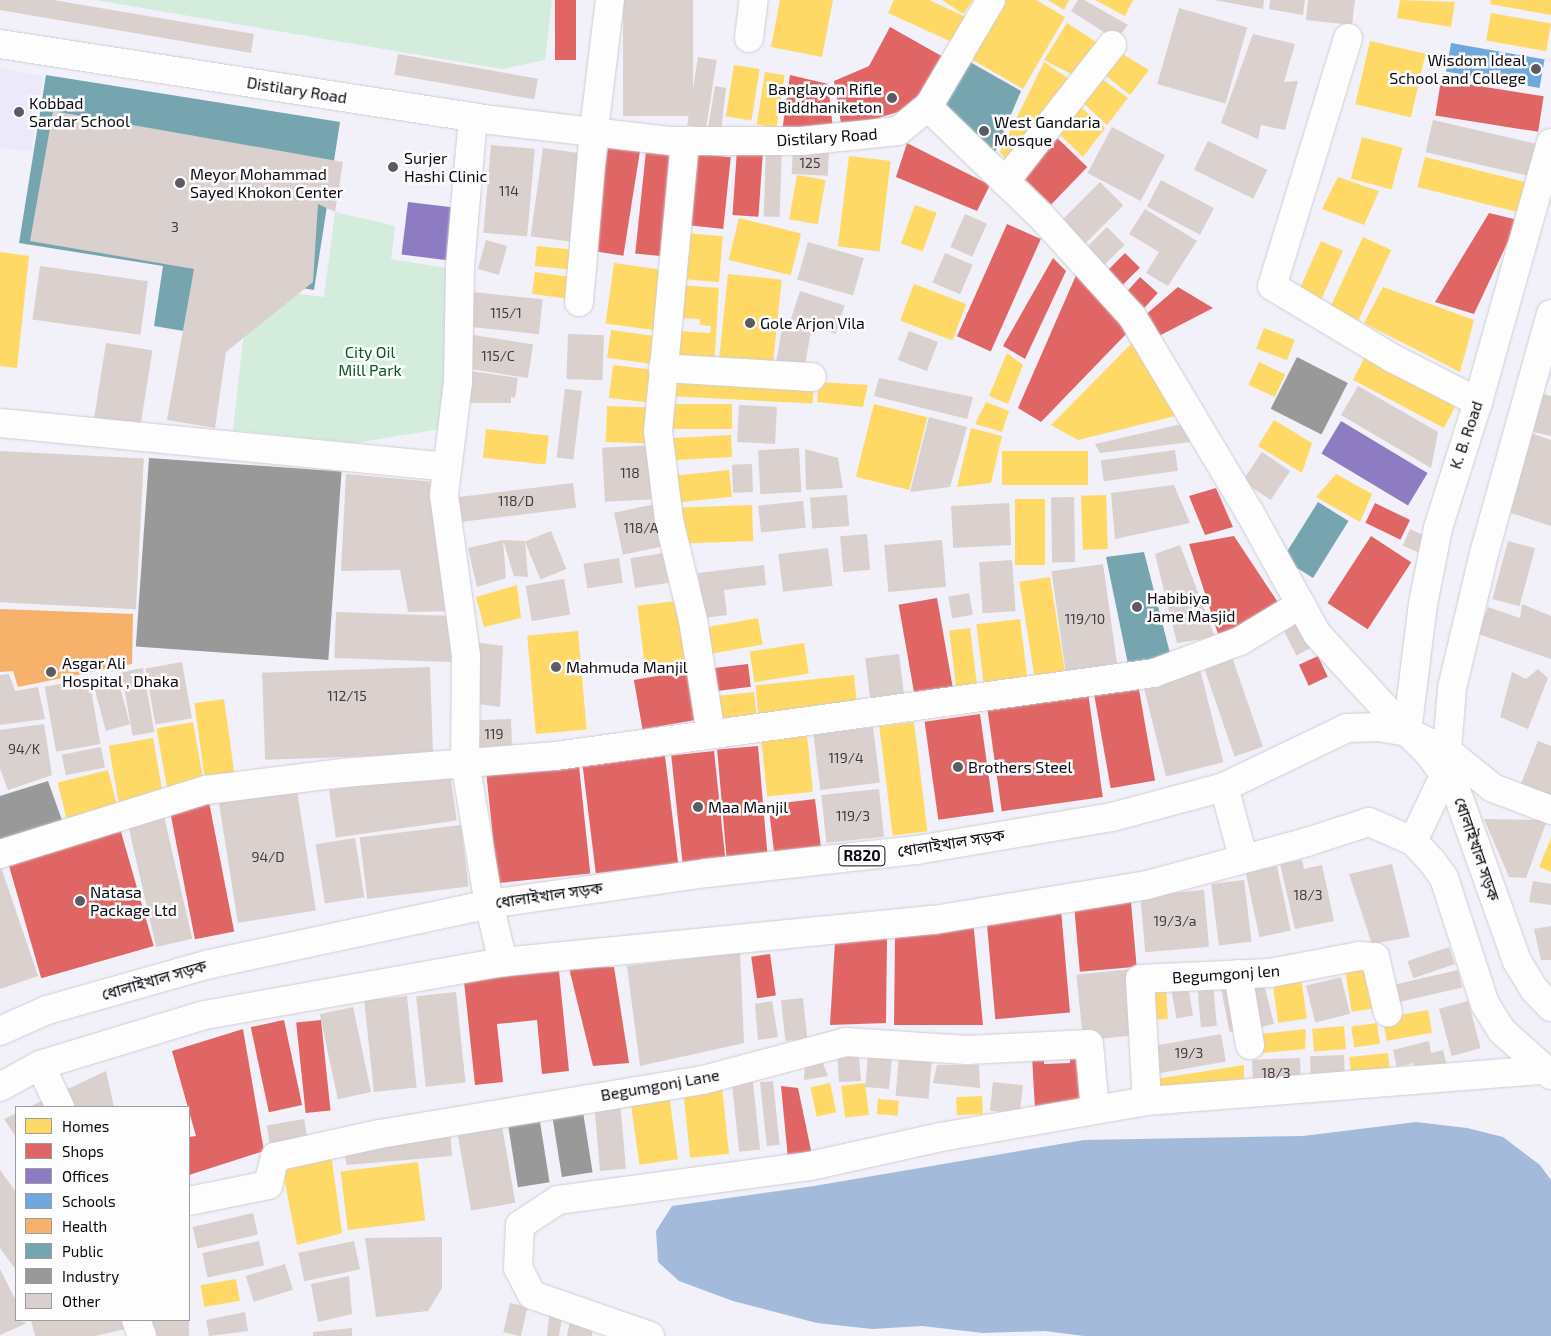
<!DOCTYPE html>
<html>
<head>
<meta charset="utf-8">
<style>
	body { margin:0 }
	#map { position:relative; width:1551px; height:1336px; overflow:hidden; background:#f2f0f8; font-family:"Exo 2","Noto Sans Bengali",sans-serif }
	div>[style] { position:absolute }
	.built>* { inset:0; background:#ece9fb }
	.green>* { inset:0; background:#d3ecdb }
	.water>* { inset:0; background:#a4badb }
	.homes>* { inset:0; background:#ffd966; transform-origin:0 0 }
	.shops>* { inset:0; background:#e06666; transform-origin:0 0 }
	.offices>* { inset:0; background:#8e7cc3; transform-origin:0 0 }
	.schools>* { inset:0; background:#6fa8dc; transform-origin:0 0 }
	.health>* { inset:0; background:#f6b26b }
	.public>* { inset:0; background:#76a5af; transform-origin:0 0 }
	.industry>* { inset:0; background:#999; transform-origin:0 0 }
	.building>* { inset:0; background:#dad0cd; transform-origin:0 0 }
	.roads { filter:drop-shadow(0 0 1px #ceccd4) drop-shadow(0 0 1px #ceccd4) }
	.street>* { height:28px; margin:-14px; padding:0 14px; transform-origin:14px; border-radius:14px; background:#fdfdfe }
	.secondary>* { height:28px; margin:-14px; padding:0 14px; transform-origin:14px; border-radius:14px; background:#fdfdfe }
	.primary>* { height:28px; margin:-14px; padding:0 14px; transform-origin:14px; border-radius:14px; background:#fdfdfe }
	.dots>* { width:14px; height:14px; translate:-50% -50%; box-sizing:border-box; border:2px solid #fdfdfd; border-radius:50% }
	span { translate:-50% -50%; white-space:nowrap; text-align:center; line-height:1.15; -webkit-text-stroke:5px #fdfdfd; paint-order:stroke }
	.number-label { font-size:14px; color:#403c41 }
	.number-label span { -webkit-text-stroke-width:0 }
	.shield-label span { padding:1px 4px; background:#fdfdfd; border:1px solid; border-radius:4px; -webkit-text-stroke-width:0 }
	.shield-label { font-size:15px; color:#0c0a12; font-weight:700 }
	.poi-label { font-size:16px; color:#0c0a12 }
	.right { translate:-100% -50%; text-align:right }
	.left { translate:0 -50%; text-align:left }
	.street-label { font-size:16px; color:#0c0a12 }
	.park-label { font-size:16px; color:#065729 }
	.legend { position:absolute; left:15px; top:1106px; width:175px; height:215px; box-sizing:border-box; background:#fdfdfd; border:1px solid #9d9c9f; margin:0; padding:6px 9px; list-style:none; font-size:15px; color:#0c0a12 }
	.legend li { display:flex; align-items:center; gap:10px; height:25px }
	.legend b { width:25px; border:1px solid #9d9c9f }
</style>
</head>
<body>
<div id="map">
	<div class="built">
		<i style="clip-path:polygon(0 68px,43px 76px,31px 151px,0 148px)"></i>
	</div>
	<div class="green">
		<i style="clip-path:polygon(95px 0,552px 0,545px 60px,502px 69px)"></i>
		<i style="clip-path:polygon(335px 212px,395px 226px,391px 259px,452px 269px,451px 343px,440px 429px,355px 443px,233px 430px,249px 288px,324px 297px)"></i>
	</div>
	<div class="water">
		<i style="clip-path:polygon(1416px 1122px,1467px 1128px,1503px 1137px,1540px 1165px,1551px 1180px,1551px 1336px,1084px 1336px,1045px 1331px,983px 1333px,922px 1326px,872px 1329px,817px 1323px,733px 1301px,679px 1281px,658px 1262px,656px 1231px,672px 1206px,814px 1186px,1084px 1140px,1303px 1136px)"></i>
	</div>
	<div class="homes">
		<i style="clip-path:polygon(780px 0,833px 0,822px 57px,771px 47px)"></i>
		<i style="clip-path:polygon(894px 0,929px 0,966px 17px,954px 43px,888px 13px)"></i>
		<i style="clip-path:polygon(942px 0,973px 0,963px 14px)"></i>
		<i style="clip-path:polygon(996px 0,1036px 0,1065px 17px,1023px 89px,964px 55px)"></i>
		<i style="clip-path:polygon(1048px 0,1069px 0,1064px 10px)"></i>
		<i style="clip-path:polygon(1095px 0,1133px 0,1125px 16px)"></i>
		<i style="clip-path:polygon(1400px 0,1455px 2px,1451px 27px,1397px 18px)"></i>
		<i style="clip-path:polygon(1491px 0,1551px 0,1551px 15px,1490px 4px)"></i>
		<i style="left:1491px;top:13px;width:61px;height:28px;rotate:10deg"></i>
		<i style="clip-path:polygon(1067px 23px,1104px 47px,1075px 76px,1044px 60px)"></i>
		<i style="left:1370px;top:41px;width:57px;height:65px;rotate:13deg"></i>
		<i style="clip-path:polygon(1116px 50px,1149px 70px,1130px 95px,1100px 71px)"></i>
		<i style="clip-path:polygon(1044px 62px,1072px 81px,1010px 164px,1000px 152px)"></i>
		<i style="left:734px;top:65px;width:26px;height:52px;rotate:9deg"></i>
		<i style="left:765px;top:72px;width:20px;height:53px;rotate:9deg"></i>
		<i style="clip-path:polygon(1098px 76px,1128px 98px,1107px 125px,1081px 101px)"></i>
		<i style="clip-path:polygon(1077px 104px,1105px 128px,1083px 157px,1054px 129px)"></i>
		<i style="left:1362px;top:137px;width:42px;height:43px;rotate:15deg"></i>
		<i style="left:849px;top:156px;width:42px;height:91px;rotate:7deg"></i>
		<i style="left:1425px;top:157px;width:107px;height:31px;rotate:14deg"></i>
		<i style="left:797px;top:175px;width:29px;height:45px;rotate:10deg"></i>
		<i style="clip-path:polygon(1338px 177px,1379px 191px,1364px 225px,1322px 209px)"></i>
		<i style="left:915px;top:205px;width:23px;height:41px;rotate:20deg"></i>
		<i style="left:739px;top:218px;width:64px;height:43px;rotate:14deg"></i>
		<i style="left:685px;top:233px;width:38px;height:46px;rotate:5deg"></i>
		<i style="left:1363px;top:237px;width:31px;height:77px;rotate:25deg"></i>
		<i style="left:1321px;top:241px;width:24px;height:57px;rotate:24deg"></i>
		<i style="left:537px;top:246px;width:37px;height:20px;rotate:6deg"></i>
		<i style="clip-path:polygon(0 252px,29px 256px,17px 368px,0 366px)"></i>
		<i style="left:614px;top:263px;width:55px;height:61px;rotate:8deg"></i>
		<i style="left:535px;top:272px;width:35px;height:22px;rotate:8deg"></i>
		<i style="left:728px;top:274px;width:54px;height:92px;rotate:6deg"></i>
		<i style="left:914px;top:284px;width:56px;height:39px;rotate:21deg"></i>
		<i style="clip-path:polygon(681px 285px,719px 288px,714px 367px,672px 363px,677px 331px,710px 333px,711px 326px,700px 325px,700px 319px,678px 318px)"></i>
		<i style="clip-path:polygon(1383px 287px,1474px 320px,1460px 372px,1364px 323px)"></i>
		<i style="left:1264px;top:328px;width:33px;height:22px;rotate:21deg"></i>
		<i style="left:611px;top:330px;width:49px;height:28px;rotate:8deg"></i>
		<i style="clip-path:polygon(1133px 342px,1175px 416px,1078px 440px,1051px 425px)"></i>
		<i style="clip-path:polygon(1007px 353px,1023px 365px,1008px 404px,989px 396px)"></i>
		<i style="left:1366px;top:355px;width:103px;height:28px;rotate:28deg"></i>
		<i style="left:1259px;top:362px;width:29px;height:25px;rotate:25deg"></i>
		<i style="left:613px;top:365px;width:42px;height:33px;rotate:7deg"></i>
		<i style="left:669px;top:375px;width:145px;height:21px;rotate:3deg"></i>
		<i style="clip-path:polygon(819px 382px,868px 385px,863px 407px,817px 402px)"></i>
		<i style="clip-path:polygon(986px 402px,1009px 411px,1002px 432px,975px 424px)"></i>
		<i style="left:732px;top:404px;width:25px;height:69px;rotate:90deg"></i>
		<i style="left:874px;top:404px;width:55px;height:75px;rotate:14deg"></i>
		<i style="left:607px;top:406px;width:46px;height:36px;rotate:2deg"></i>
		<i style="clip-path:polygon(1274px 420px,1312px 443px,1302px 473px,1258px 446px)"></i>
		<i style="clip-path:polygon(971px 428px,1002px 436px,991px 483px,957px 487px)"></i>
		<i style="left:486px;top:429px;width:63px;height:29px;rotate:6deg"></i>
		<i style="left:731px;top:435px;width:22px;height:66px;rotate:87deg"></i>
		<i style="left:1002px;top:451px;width:86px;height:34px"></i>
		<i style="left:729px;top:470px;width:27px;height:60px;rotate:84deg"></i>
		<i style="clip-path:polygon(1336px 474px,1372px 494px,1360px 522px,1316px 497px)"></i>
		<i style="left:1106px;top:495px;width:54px;height:25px;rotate:88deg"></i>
		<i style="left:1015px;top:499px;width:30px;height:66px"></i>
		<i style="left:752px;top:505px;width:36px;height:70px;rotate:88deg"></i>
		<i style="left:1050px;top:577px;width:98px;height:31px;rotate:81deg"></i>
		<i style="clip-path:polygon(517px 585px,521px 618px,484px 627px,476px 597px)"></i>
		<i style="left:684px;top:600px;width:62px;height:47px;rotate:83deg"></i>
		<i style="left:758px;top:618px;width:27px;height:57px;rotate:80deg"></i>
		<i style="left:1020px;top:619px;width:67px;height:44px;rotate:83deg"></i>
		<i style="left:970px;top:628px;width:62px;height:21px;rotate:83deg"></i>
		<i style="left:578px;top:631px;width:99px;height:51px;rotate:85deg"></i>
		<i style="left:804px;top:643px;width:31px;height:55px;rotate:81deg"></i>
		<i style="left:854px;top:675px;width:29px;height:99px;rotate:84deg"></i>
		<i style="left:754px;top:692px;width:30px;height:40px;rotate:84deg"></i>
		<i style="left:224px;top:699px;width:82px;height:30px;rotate:82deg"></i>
		<i style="left:193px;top:722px;width:65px;height:37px;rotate:80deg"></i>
		<i style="left:914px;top:722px;width:110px;height:35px;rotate:83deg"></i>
		<i style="left:807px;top:735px;width:57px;height:46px;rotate:84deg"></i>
		<i style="left:153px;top:738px;width:58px;height:45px;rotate:80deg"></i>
		<i style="left:108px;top:770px;width:41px;height:52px;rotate:76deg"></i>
		<i style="clip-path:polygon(1551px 838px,1551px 872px,1539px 867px)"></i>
		<i style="left:1372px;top:961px;width:47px;height:28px;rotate:81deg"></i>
		<i style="left:1301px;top:977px;width:42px;height:29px;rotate:82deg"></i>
		<i style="left:1166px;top:985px;width:34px;height:18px;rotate:87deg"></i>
		<i style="left:1428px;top:1010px;width:23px;height:46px;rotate:80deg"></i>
		<i style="left:1377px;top:1023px;width:21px;height:26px;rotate:82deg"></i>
		<i style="left:1344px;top:1026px;width:23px;height:32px;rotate:85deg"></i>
		<i style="clip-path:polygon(1306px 1029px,1305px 1049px,1252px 1054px,1253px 1035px)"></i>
		<i style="left:1388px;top:1053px;width:19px;height:39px;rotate:84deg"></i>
		<i style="clip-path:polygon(1244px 1065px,1244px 1087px,1158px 1095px,1156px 1079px)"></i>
		<i style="left:830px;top:1083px;width:30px;height:20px;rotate:78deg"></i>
		<i style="left:865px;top:1083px;width:32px;height:24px;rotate:83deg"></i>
		<i style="left:722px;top:1087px;width:67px;height:39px;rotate:84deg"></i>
		<i style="left:669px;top:1095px;width:65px;height:39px;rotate:82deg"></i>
		<i style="left:982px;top:1096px;width:18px;height:26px;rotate:87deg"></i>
		<i style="left:878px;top:1099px;width:21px;height:15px;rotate:5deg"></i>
		<i style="clip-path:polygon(331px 1154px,342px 1233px,297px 1245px,282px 1167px)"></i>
		<i style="left:418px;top:1162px;width:59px;height:78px;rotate:83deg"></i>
		<i style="left:236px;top:1279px;width:22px;height:36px;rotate:80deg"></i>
	</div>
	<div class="shops">
		<i style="left:555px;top:0;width:21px;height:60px"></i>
		<i style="clip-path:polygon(890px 27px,945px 58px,922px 92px,898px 112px,842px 129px,834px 81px,869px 66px)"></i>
		<i style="clip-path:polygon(790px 75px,828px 84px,833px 129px,782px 132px)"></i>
		<i style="left:1441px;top:80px;width:104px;height:36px;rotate:9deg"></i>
		<i style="left:1052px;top:133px;width:49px;height:52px;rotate:44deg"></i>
		<i style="left:609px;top:142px;width:32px;height:110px;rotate:9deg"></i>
		<i style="clip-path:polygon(907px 143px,990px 185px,977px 211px,896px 177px)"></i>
		<i style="left:646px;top:151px;width:30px;height:103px;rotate:6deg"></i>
		<i style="left:763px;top:151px;width:66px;height:26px;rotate:94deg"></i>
		<i style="left:690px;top:153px;width:41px;height:72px;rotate:6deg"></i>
		<i style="clip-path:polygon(1489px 213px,1518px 220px,1474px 314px,1435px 302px)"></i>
		<i style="left:1007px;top:224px;width:37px;height:123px;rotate:24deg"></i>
		<i style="left:1125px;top:253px;width:21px;height:29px;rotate:45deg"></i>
		<i style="clip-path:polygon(1053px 258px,1066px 271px,1025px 359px,1003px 346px)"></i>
		<i style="clip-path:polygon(1077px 273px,1128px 332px,1041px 422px,1018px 408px)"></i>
		<i style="left:1140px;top:277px;width:24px;height:27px;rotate:42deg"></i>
		<i style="clip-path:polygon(1178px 287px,1213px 308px,1155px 338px,1143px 317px)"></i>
		<i style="clip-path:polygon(1216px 488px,1233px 527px,1205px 535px,1189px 496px)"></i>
		<i style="left:1375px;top:503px;width:39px;height:22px;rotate:26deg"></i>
		<i style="clip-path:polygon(1234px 536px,1283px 610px,1219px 637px,1189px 544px)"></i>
		<i style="left:1371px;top:536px;width:48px;height:80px;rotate:33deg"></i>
		<i style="left:937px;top:598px;width:98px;height:39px;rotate:80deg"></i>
		<i style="left:1318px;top:656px;width:23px;height:21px;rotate:65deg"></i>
		<i style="left:748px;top:664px;width:23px;height:42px;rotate:83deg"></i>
		<i style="left:691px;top:670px;width:50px;height:58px;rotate:80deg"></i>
		<i style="left:1138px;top:684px;width:98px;height:45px;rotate:80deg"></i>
		<i style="left:1088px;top:692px;width:106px;height:102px;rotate:82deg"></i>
		<i style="left:980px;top:714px;width:99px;height:56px;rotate:82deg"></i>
		<i style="left:758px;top:746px;width:109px;height:41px;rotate:85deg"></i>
		<i style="left:714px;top:751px;width:109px;height:43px;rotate:84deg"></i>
		<i style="left:665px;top:756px;width:108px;height:83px;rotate:83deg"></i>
		<i style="left:579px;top:766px;width:108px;height:93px;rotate:84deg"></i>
		<i style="left:815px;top:799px;width:47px;height:47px;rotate:83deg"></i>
		<i style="left:209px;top:802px;width:132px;height:40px;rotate:79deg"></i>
		<i style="left:119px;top:825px;width:126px;height:117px;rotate:74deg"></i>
		<i style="left:1131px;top:902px;width:65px;height:57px;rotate:85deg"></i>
		<i style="left:1061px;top:910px;width:103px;height:75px;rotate:85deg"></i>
		<i style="clip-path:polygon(973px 920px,983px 1025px,894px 1025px,895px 937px)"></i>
		<i style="clip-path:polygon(887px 937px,886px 1023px,830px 1025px,835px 942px)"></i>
		<i style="left:770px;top:954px;width:42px;height:19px;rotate:82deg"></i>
		<i style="clip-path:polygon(614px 967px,629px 1063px,593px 1066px,569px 968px)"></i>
		<i style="clip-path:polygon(559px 971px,569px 1071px,542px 1074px,537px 1020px,497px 1024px,503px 1082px,475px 1085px,464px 981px)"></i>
		<i style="left:284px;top:1020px;width:87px;height:34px;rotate:78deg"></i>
		<i style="left:321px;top:1020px;width:91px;height:25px;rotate:84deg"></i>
		<i style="clip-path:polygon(243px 1029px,264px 1151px,189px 1175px,189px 1137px,196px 1136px,172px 1051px)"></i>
		<i style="clip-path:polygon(1083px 1053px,1086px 1106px,1035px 1109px,1032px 1056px,1044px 1055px,1044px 1064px,1070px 1063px,1070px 1054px)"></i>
		<i style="clip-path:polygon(781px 1086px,798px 1088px,812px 1155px,788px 1159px)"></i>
	</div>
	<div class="offices">
		<i style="left:408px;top:202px;width:46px;height:53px;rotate:7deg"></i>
		<i style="left:1341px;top:421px;width:101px;height:38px;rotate:31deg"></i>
	</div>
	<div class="schools">
		<i style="left:1451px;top:43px;width:95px;height:29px;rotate:10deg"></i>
	</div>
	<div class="health">
		<i style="clip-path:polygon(0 609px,133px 614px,132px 664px,18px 687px,13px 671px,0 672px)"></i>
	</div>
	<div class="public">
		<i style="clip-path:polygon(963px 58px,1021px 91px,993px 157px,935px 104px)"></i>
		<i style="clip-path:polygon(46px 75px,340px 122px,314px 290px,228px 276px,219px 337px,154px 326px,163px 266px,19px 243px)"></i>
		<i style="left:1318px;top:502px;width:36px;height:67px;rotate:32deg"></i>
		<i style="clip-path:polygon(1144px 552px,1171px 657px,1129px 669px,1106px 557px)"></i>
	</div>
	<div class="industry">
		<i style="left:1297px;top:357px;width:57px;height:58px;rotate:27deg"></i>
		<i style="left:149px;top:458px;width:193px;height:189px;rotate:4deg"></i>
		<i style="clip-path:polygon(48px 781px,63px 823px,0 846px,0 796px)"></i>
		<i style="left:583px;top:1112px;width:61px;height:31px;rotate:81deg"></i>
		<i style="left:540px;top:1122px;width:61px;height:32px;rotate:81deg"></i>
	</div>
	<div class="building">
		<i style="clip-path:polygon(0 0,53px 0,254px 34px,251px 53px,0 10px)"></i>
		<i style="left:623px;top:0;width:70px;height:116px"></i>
		<i style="clip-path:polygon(1078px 0,1084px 0,1128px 25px,1116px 40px,1071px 11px)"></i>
		<i style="clip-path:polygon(1214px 0,1264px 0,1263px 9px)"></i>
		<i style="clip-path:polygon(1270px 0,1305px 0,1303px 15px,1269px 9px)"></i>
		<i style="clip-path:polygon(1308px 0,1355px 0,1352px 25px,1306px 20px)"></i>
		<i style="left:1179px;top:8px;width:71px;height:79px;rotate:16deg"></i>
		<i style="clip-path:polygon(1253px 34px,1295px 44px,1284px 82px,1298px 81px,1285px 130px,1261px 125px,1258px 139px,1221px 123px)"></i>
		<i style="left:398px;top:54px;width:142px;height:21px;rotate:10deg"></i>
		<i style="left:698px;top:57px;width:19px;height:69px;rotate:9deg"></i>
		<i style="clip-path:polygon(715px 86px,726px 88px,721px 130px,708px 128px)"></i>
		<i style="clip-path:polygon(53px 111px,343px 162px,335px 212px,318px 204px,313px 282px,226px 352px,215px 428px,167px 420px,194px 269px,30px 241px)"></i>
		<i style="left:1433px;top:120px;width:109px;height:33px;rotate:13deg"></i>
		<i style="left:1112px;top:127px;width:60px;height:52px;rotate:28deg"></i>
		<i style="left:1208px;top:141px;width:66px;height:32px;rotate:26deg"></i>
		<i style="left:491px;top:145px;width:44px;height:88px;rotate:5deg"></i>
		<i style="left:543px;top:148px;width:43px;height:89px;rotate:8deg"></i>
		<i style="left:782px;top:148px;width:69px;height:16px;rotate:92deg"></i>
		<i style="left:793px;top:149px;width:36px;height:25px;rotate:3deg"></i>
		<i style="left:1161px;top:180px;width:60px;height:30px;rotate:28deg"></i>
		<i style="left:1100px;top:182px;width:33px;height:61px;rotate:45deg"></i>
		<i style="clip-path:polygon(1145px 209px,1197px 241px,1168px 286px,1146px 273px,1159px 252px,1129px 234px)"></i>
		<i style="left:965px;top:214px;width:24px;height:36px;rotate:24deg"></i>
		<i style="left:1107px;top:227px;width:25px;height:35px;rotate:45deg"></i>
		<i style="left:486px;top:240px;width:22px;height:30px;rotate:16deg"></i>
		<i style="left:808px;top:242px;width:58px;height:39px;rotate:16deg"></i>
		<i style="left:945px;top:253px;width:30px;height:32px;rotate:23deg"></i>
		<i style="left:40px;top:266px;width:109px;height:54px;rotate:8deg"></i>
		<i style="left:800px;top:291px;width:47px;height:30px;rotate:18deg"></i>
		<i style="left:473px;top:292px;width:70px;height:35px;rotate:6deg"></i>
		<i style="left:783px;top:323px;width:29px;height:45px;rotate:10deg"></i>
		<i style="left:909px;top:331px;width:31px;height:31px;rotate:21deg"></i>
		<i style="left:467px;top:334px;width:67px;height:34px;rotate:9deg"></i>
		<i style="left:568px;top:334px;width:36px;height:45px;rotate:2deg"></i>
		<i style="left:106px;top:343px;width:47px;height:82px;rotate:9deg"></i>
		<i style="clip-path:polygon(463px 370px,518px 378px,515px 398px,511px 397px,511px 403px,462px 403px)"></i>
		<i style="clip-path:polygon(879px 378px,973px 397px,967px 419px,874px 396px)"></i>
		<i style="clip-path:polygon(1358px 386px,1438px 432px,1431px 468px,1341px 415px)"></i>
		<i style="left:565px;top:389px;width:17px;height:69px;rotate:7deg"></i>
		<i style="clip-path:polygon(1543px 394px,1551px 396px,1551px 436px,1533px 432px)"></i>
		<i style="left:739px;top:405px;width:38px;height:37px;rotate:3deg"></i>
		<i style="clip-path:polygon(929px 417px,967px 427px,950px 487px,910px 492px)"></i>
		<i style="clip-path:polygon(1182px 424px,1191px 442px,1100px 453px,1095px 444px)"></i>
		<i style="clip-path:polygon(1531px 433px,1551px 440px,1551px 526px,1505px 511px)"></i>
		<i style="left:655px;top:445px;width:54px;height:53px;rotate:87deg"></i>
		<i style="left:799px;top:448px;width:44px;height:41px;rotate:87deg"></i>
		<i style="clip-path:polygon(805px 449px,838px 458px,843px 488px,806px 490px)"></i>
		<i style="left:1175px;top:450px;width:21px;height:75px;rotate:82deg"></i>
		<i style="left:0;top:451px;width:144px;height:151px;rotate:3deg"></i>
		<i style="left:1262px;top:452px;width:34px;height:35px;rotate:34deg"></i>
		<i style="left:752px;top:464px;width:28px;height:20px;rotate:88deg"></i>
		<i style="clip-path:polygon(346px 474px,435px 482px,452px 611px,408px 612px,400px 570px,341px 571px)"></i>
		<i style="left:573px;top:483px;width:25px;height:117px;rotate:83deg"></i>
		<i style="clip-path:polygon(1174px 485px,1190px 523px,1115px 539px,1111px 493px)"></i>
		<i style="left:847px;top:495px;width:31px;height:37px;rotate:86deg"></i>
		<i style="left:1074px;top:497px;width:65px;height:23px;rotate:89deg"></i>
		<i style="left:803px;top:501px;width:27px;height:45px;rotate:84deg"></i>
		<i style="left:660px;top:503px;width:43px;height:47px;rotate:78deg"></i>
		<i style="left:1009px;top:503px;width:42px;height:58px;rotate:87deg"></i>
		<i style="left:1410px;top:529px;width:22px;height:18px;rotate:24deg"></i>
		<i style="left:551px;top:531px;width:41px;height:28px;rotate:68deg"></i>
		<i style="left:867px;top:534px;width:36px;height:27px;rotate:85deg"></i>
		<i style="clip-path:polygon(503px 540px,525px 541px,528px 577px,514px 576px,503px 540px,506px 578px,477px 587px,468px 548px)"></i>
		<i style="left:942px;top:540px;width:47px;height:58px;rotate:85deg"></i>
		<i style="left:1508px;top:541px;width:28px;height:60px;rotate:15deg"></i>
		<i style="clip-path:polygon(1180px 545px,1215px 637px,1177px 643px,1155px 554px)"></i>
		<i style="left:828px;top:548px;width:38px;height:50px;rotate:83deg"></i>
		<i style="left:664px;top:553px;width:30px;height:34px;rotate:81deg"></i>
		<i style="left:619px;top:558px;width:25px;height:36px;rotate:81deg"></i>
		<i style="left:1012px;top:560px;width:51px;height:33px;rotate:86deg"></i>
		<i style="left:1103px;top:564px;width:104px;height:52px;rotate:82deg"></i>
		<i style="clip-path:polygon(764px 565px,766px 585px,724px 590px,727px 615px,704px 618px,698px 573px)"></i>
		<i style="left:564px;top:579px;width:36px;height:39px;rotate:80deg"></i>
		<i style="left:969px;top:593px;width:22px;height:21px;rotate:80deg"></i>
		<i style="clip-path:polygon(1522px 604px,1551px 616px,1551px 659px,1478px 634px,1488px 607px,1520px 618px)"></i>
		<i style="left:336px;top:612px;width:117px;height:46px;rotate:2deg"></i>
		<i style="left:1297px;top:617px;width:34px;height:18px;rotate:63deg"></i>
		<i style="clip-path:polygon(474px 642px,503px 646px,500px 707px,478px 704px)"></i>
		<i style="left:899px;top:654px;width:47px;height:34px;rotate:83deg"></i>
		<i style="left:1231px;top:654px;width:98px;height:30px;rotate:71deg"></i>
		<i style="left:182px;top:662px;width:57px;height:37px;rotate:80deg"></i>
		<i style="left:430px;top:667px;width:87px;height:168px;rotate:88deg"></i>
		<i style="left:143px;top:668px;width:65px;height:22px;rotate:80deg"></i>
		<i style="left:1200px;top:669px;width:96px;height:59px;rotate:76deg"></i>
		<i style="clip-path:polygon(1538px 669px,1548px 678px,1528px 729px,1500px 717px,1512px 672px,1526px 679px)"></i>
		<i style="clip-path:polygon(9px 674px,15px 691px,38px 687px,45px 719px,0 725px,0 675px)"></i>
		<i style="left:117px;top:676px;width:50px;height:25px;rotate:75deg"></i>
		<i style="left:89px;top:679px;width:66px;height:45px;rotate:80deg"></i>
		<i style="left:511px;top:719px;width:29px;height:36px;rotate:88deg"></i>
		<i style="clip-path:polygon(44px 724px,52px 775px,8px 790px,0 769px,0 730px)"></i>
		<i style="left:873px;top:727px;width:56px;height:60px;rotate:83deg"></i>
		<i style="clip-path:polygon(1538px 741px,1551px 746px,1551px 798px,1520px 786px)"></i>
		<i style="left:101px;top:747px;width:21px;height:40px;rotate:79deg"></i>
		<i style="left:450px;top:773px;width:48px;height:122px;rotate:82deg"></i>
		<i style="left:879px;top:789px;width:48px;height:58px;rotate:84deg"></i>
		<i style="left:297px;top:791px;width:121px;height:79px;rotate:81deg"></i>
		<i style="left:163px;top:812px;width:130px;height:37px;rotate:77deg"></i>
		<i style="clip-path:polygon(1484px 819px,1547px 820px,1526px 878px,1509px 877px)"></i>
		<i style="left:461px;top:825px;width:62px;height:102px;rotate:83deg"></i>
		<i style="left:355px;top:838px;width:60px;height:40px;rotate:81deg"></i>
		<i style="clip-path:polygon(1302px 860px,1304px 869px,1322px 865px,1334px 921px,1295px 929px,1280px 864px)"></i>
		<i style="clip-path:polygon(0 864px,38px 976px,0 989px)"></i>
		<i style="clip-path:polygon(1392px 864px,1410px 937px,1372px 944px,1349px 874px)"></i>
		<i style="left:1277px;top:866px;width:66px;height:32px;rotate:78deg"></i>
		<i style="left:1244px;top:880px;width:62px;height:33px;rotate:83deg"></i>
		<i style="clip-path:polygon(1533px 881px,1551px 884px,1551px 905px,1529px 902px)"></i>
		<i style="left:1204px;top:890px;width:57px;height:64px;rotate:85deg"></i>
		<i style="clip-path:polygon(1551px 926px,1551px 960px,1541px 960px,1534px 929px)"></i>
		<i style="left:1449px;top:947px;width:18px;height:44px;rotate:71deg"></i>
		<i style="clip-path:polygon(740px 952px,744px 1043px,640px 1066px,627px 966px)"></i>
		<i style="left:1132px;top:969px;width:66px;height:56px;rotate:84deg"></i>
		<i style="left:1458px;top:970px;width:18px;height:70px;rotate:77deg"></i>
		<i style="left:1341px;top:977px;width:38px;height:36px;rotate:76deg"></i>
		<i style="left:1187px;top:981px;width:35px;height:17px;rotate:80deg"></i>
		<i style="left:1213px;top:982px;width:44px;height:16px;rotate:85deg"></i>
		<i style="left:1264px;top:984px;width:41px;height:18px;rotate:76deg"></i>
		<i style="left:1235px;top:987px;width:43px;height:14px;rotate:79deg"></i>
		<i style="left:456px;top:992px;width:91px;height:40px;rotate:84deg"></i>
		<i style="left:407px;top:996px;width:92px;height:43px;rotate:84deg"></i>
		<i style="left:803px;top:998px;width:41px;height:22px;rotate:84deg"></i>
		<i style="clip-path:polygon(772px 1001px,778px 1037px,758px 1040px,755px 1004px)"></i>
		<i style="left:1468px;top:1001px;width:49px;height:30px;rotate:75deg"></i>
		<i style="left:353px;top:1007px;width:87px;height:34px;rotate:78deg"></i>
		<i style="left:1221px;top:1034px;width:28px;height:70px;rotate:80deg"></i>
		<i style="clip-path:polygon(1429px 1041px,1431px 1053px,1443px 1050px,1447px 1066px,1417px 1073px,1414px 1063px,1397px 1067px,1393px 1050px)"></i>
		<i style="clip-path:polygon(837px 1052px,859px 1056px,861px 1081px,839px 1082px)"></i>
		<i style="left:868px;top:1055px;width:24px;height:32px;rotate:5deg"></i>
		<i style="left:1344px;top:1055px;width:25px;height:34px;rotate:88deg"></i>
		<i style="left:899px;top:1057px;width:33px;height:39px;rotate:5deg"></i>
		<i style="clip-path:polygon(821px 1058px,828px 1076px,804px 1080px,805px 1061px)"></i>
		<i style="left:1300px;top:1058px;width:28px;height:48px;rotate:88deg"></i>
		<i style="clip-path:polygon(937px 1065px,979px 1065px,980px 1088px,933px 1083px)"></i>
		<i style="clip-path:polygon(106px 1071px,114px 1107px,29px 1107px)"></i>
		<i style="left:752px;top:1073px;width:77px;height:21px;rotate:84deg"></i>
		<i style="left:773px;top:1081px;width:64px;height:13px;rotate:84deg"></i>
		<i style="left:993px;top:1082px;width:30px;height:29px;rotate:6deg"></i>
		<i style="left:620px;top:1101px;width:68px;height:26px;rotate:85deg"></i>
		<i style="clip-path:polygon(16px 1113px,16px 1137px,4px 1119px)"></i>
		<i style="left:304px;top:1119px;width:22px;height:38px;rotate:80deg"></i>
		<i style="left:501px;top:1121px;width:83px;height:45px;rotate:80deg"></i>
		<i style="clip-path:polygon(450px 1129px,452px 1156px,347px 1165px,342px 1147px)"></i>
		<i style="clip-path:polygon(0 1170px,16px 1192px,16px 1270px,0 1248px)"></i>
		<i style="left:253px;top:1213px;width:22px;height:62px;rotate:77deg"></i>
		<i style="clip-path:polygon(442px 1237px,442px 1288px,428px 1311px,376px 1317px,365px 1238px)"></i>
		<i style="left:259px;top:1241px;width:25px;height:58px;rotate:78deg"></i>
		<i style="left:354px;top:1241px;width:29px;height:57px;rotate:78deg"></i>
		<i style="left:285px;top:1264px;width:27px;height:41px;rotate:73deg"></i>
		<i style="clip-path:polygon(0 1269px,16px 1301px,16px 1320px,27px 1323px,0 1335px)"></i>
		<i style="clip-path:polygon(349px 1276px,352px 1314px,318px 1322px,311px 1284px)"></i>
		<i style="left:510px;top:1303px;width:18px;height:30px;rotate:13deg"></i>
		<i style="clip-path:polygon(550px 1309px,563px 1311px,559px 1336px,547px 1336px)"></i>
		<i style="clip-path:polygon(245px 1312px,248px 1331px,209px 1336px,206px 1320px)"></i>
		<i style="clip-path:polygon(31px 1320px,123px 1320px,126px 1329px,95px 1336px,35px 1336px)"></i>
		<i style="left:139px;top:1320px;width:50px;height:17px"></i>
		<i style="clip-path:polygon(570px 1321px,593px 1324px,592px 1336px,567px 1336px)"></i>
		<i style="clip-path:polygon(352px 1328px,352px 1336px,313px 1336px,313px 1332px)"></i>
	</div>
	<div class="roads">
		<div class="street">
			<i style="left:749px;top:38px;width:38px;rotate:-83deg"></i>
			<i style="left:1348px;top:38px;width:259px;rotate:107deg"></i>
			<i style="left:1272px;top:286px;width:140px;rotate:31deg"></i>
			<i style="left:1392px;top:358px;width:97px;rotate:27.1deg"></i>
			<i style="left:0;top:44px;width:497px;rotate:8.8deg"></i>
			<i style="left:491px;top:120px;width:181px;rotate:6.7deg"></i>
			<i style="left:671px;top:141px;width:131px"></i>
			<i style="left:802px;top:141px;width:97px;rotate:-5.9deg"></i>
			<i style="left:898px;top:131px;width:38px;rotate:-39deg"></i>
			<i style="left:928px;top:107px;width:124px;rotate:-59.5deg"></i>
			<i style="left:928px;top:107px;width:160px;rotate:44deg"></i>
			<i style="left:1043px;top:218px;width:132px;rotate:47.8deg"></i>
			<i style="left:1132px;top:316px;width:230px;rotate:59.1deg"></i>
			<i style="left:1250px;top:513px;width:138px;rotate:61deg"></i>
			<i style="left:1317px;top:634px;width:133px;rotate:47.4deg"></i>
			<i style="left:1407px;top:732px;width:44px;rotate:25.4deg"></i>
			<i style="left:1447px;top:751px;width:59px;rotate:38.8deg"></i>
			<i style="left:1493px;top:788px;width:62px;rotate:20.8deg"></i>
			<i style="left:473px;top:117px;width:151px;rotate:95deg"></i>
			<i style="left:460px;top:267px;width:115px;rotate:91deg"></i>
			<i style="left:458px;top:382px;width:114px;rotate:97.1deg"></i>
			<i style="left:444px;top:495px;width:162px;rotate:82.2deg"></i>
			<i style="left:466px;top:656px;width:106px;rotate:90.5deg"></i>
			<i style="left:465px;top:762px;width:144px;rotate:80.4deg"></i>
			<i style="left:489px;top:904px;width:60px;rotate:76.4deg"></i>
			<i style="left:685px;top:141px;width:291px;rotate:95.3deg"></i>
			<i style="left:658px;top:431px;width:90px;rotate:83deg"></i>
			<i style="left:669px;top:520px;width:103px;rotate:76.5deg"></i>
			<i style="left:693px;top:620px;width:116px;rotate:81.1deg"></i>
			<i style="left:1005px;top:182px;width:174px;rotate:-52deg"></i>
			<i style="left:579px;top:302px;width:173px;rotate:-85deg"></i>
			<i style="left:594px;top:130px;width:131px;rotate:-83deg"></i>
			<i style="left:663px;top:368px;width:149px;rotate:3.5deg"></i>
			<i style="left:0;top:423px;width:449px;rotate:5.6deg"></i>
			<i style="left:0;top:854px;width:216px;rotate:-17.3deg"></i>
			<i style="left:206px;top:790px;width:138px;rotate:-7.1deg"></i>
			<i style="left:343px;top:773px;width:214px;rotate:-4.6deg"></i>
			<i style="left:556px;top:756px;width:604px;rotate:-7.9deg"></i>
			<i style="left:1154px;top:673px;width:92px;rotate:-20.4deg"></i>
			<i style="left:1240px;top:641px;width:71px;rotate:-31.2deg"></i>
			<i style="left:1238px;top:974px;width:72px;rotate:80.4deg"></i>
			<i style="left:40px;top:1065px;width:47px;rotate:64.5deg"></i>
			<i style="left:1147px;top:1101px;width:122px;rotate:-93.3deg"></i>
			<i style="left:1140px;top:979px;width:130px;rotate:-2.6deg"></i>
			<i style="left:1270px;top:973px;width:91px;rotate:-10.8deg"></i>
			<i style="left:1359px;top:956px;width:16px;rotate:4deg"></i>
			<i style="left:1375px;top:957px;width:57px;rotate:76.9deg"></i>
			<i style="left:189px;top:1201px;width:81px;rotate:-11.4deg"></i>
			<i style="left:268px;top:1185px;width:29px;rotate:-76deg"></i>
			<i style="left:275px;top:1157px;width:107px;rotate:-12.4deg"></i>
			<i style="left:380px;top:1134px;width:327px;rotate:-9.5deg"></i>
			<i style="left:703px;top:1080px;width:148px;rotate:-14.9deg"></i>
			<i style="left:846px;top:1042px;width:121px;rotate:3.8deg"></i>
			<i style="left:967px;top:1050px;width:122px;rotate:-2.8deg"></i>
			<i style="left:1089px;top:1044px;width:66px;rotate:84.8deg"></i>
			<i style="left:136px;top:1320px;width:17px;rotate:69deg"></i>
			<i style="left:650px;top:1336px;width:125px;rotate:-160.8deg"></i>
			<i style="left:532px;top:1295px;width:30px;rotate:-117deg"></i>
			<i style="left:518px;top:1268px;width:43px;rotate:-87.3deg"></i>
			<i style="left:520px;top:1225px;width:45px;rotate:-33.3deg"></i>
			<i style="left:558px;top:1200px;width:254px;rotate:-7.7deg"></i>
			<i style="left:810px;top:1166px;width:134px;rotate:-12.5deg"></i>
			<i style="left:941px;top:1137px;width:209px;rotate:-9.9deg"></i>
			<i style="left:1147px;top:1101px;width:396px;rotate:-4.5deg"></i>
		</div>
		<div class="secondary">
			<i style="left:1407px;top:732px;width:129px;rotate:-82.9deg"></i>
			<i style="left:1423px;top:604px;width:77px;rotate:-78.8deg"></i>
			<i style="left:1438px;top:528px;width:132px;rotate:-72.4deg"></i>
			<i style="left:1478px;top:402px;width:269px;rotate:-74.3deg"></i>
			<i style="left:1445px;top:774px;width:86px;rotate:-85.3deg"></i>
			<i style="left:1452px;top:688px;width:142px;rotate:-76.6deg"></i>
			<i style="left:1485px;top:550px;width:245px;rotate:-74.4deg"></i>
		</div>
		<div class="primary">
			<i style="left:1224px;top:787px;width:73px;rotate:74.8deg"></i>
			<i style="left:1413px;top:841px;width:74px;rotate:-64.5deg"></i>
			<i style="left:0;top:1031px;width:51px;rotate:-24.1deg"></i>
			<i style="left:47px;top:1010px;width:169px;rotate:-15.8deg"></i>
			<i style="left:210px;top:964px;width:285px;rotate:-12.1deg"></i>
			<i style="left:489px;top:904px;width:220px;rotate:-8.1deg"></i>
			<i style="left:707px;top:873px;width:211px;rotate:-6.3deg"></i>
			<i style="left:917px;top:850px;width:198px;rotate:-9.6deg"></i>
			<i style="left:1112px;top:817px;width:116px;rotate:-15deg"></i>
			<i style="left:1224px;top:787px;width:136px;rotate:-25.6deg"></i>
			<i style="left:1347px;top:728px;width:30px;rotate:-2deg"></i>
			<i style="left:1377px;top:727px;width:30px;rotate:9deg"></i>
			<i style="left:1407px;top:732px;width:28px;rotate:44deg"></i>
			<i style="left:1427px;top:751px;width:49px;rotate:53.4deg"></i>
			<i style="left:1456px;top:790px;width:182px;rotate:70.4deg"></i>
			<i style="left:1517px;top:961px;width:33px;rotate:59deg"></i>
			<i style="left:1534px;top:989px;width:25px;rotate:47deg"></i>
			<i style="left:0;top:1087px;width:46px;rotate:-28.8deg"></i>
			<i style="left:40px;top:1065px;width:172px;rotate:-16.9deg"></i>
			<i style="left:205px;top:1015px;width:303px;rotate:-10.1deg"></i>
			<i style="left:503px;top:962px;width:433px;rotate:-5.6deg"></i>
			<i style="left:934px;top:920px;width:216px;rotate:-9.3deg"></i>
			<i style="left:1147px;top:885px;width:166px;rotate:-15deg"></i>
			<i style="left:1307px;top:842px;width:65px;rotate:-17.9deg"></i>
			<i style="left:1369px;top:822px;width:48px;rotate:23.4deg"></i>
			<i style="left:1413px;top:841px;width:26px;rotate:47deg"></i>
			<i style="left:1431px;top:860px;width:22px;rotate:54deg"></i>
			<i style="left:1444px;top:878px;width:133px;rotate:72deg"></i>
			<i style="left:1485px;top:1004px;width:32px;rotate:58deg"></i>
			<i style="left:1502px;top:1031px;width:66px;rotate:41.9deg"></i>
		</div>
	</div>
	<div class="dots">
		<i style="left:1536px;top:69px;background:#5c5a62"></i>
		<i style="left:892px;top:98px;background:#5c5a62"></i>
		<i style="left:19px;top:112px;background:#5c5a62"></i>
		<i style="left:984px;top:131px;background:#5c5a62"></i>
		<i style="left:393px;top:167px;background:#5c5a62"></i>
		<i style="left:180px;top:183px;background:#5c5a62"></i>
		<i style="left:750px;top:323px;background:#5c5a62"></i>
		<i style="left:1137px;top:607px;background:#5c5a62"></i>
		<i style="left:556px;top:667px;background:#5c5a62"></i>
		<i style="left:51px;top:672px;background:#5c5a62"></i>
		<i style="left:958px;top:767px;background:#5c5a62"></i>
		<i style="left:698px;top:807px;background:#5c5a62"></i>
		<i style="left:80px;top:901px;background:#5c5a62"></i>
	</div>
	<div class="number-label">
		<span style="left:810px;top:163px">125</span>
		<span style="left:509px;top:191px">114</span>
		<span style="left:175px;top:227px">3</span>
		<span style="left:506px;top:313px">115/1</span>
		<span style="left:498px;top:356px">115/C</span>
		<span style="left:630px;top:473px">118</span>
		<span style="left:516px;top:501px">118/D</span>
		<span style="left:641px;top:528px">118/A</span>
		<span style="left:1085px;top:619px">119/10</span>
		<span style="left:347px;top:696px">112/15</span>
		<span style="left:494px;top:734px">119</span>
		<span style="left:24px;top:749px">94/K</span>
		<span style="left:846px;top:758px">119/4</span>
		<span style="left:853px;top:816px">119/3</span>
		<span style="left:268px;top:857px">94/D</span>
		<span style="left:1308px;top:895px">18/3</span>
		<span style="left:1175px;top:921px">19/3/a</span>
		<span style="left:1189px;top:1053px">19/3</span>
		<span style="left:1276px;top:1073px">18/3</span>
	</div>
	<div class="shield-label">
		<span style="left:862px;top:856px">R820</span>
	</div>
	<div class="poi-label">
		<span class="right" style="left:1526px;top:69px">Wisdom Ideal<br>School and College</span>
		<span class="right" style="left:882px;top:98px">Banglayon Rifle<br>Biddhaniketon</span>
		<span class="left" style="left:29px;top:112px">Kobbad<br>Sardar School</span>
		<span class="left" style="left:994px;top:131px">West Gandaria<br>Mosque</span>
		<span class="left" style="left:404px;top:167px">Surjer<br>Hashi Clinic</span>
		<span class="left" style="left:190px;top:183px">Meyor Mohammad<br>Sayed Khokon Center</span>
		<span class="left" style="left:760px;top:323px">Gole Arjon Vila</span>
		<span class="left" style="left:1147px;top:607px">Habibiya<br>Jame Masjid</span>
		<span class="left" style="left:62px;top:672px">Asgar Ali<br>Hospital , Dhaka</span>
		<span class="left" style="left:566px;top:667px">Mahmuda Manjil</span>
		<span class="left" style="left:968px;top:767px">Brothers Steel</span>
		<span class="left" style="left:708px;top:807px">Maa Manjil</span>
		<span class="left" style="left:90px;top:901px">Natasa<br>Package Ltd</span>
	</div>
	<div class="street-label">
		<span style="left:297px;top:90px;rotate:9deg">Distilary Road</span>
		<span style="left:827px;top:137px;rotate:-4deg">Distilary Road</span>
		<span style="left:1466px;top:435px;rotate:-71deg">K. B. Road</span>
		<span style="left:951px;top:843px;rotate:-9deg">ধোলাইখাল সড়ক</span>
		<span style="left:1477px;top:849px;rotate:71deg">ধোলাইখাল সড়ক</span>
		<span style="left:549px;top:895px;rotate:-8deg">ধোলাইখাল সড়ক</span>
		<span style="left:1226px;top:974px;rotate:-4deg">Begumgonj len</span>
		<span style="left:154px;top:980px;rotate:-16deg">ধোলাইখাল সড়ক</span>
		<span style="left:660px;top:1085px;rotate:-10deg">Begumgonj Lane</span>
	</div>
	<div class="park-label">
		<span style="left:370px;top:361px">City Oil<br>Mill Park</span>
	</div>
	<ul class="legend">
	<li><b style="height:14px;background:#ffd966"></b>Homes</li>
	<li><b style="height:14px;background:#e06666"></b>Shops</li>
	<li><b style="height:14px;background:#8e7cc3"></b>Offices</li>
	<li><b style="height:14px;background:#6fa8dc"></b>Schools</li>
	<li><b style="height:14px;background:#f6b26b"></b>Health</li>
	<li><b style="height:14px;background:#76a5af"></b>Public</li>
	<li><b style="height:14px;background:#999"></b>Industry</li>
	<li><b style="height:14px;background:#dad0cd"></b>Other</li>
	</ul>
</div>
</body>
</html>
